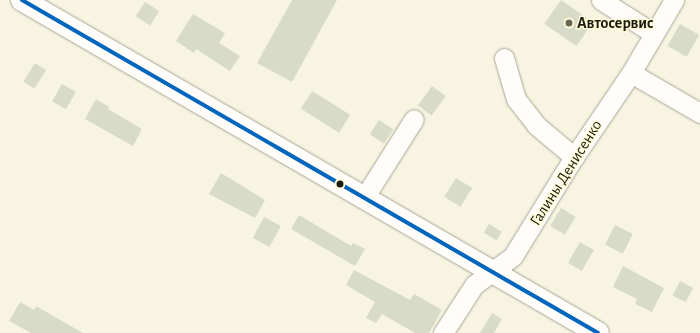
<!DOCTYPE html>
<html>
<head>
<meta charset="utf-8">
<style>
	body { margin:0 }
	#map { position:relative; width:700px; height:333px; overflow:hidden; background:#f7f4e1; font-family:"Alegreya Sans",sans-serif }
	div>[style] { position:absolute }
	.building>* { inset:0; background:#d8dbc8; transform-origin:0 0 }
	.roads { filter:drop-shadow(0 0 1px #a9a698) drop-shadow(0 0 1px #a9a698) }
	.minor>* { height:19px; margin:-9.5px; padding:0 9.5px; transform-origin:9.5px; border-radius:9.5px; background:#fefdfa }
	.highway>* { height:22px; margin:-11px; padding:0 11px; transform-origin:11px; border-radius:11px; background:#fefdfa }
	.bus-1>* { height:4px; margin:-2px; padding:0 2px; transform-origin:2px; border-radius:2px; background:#0065bd }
	.dots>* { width:11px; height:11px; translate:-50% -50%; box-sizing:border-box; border:2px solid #fffbd9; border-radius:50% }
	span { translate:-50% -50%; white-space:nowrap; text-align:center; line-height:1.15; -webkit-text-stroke:3px #fffbd9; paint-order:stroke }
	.poi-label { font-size:16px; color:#1d1b0f; font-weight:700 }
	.left { translate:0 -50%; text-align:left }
	.street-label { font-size:16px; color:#1d1b0f }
</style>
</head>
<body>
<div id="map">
	<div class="building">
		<i style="clip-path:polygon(292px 0,337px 0,292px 82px,257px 63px)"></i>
		<i style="left:561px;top:0;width:39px;height:29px;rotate:35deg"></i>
		<i style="left:145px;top:2px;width:17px;height:17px;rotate:33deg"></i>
		<i style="clip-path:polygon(193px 14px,225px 33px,219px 43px,240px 56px,230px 71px,196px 49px,194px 53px,176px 41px)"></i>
		<i style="left:680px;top:24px;width:22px;height:25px;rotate:30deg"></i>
		<i style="left:35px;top:63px;width:13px;height:22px;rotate:32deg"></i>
		<i style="left:62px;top:84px;width:16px;height:20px;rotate:30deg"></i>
		<i style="left:432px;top:86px;width:17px;height:24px;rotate:36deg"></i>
		<i style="left:312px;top:91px;width:45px;height:21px;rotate:32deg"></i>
		<i style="clip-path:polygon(96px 99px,109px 107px,108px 109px,142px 129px,133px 146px,85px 119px)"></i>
		<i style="left:379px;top:120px;width:17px;height:17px;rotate:33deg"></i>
		<i style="clip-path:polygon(221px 173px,265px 200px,255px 218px,209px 194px)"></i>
		<i style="left:456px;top:178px;width:19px;height:22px;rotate:32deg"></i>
		<i style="left:561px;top:208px;width:17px;height:21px;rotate:31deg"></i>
		<i style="clip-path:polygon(299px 215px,351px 246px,353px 243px,365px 249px,355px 266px,291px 229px)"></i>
		<i style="left:264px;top:217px;width:19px;height:24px;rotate:28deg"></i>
		<i style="left:489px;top:224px;width:15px;height:10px;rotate:32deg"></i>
		<i style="left:615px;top:225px;width:20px;height:22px;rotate:27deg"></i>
		<i style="left:580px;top:242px;width:16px;height:24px;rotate:30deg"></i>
		<i style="clip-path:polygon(623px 266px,664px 288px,652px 312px,635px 304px,637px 299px,613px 287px)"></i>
		<i style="clip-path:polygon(354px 270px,410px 300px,414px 294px,442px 310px,429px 333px,415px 333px,382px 314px,376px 323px,366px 318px,375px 302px,346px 285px)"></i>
		<i style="left:680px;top:281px;width:15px;height:16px;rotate:28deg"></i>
		<i style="clip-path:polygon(20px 302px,34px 310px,36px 306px,83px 333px,31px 333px,9px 321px)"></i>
		<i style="clip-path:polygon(492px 313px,502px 319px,494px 333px,480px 333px)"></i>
	</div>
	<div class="roads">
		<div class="minor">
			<i style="left:601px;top:0;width:62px;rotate:32.4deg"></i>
			<i style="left:504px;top:58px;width:43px;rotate:73.7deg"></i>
			<i style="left:516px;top:99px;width:33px;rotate:52deg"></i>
			<i style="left:536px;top:125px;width:50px;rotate:40.1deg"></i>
			<i style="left:631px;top:73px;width:80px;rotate:30.1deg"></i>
			<i style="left:364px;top:198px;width:93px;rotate:-57.7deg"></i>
			<i style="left:443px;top:333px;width:57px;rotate:-57.1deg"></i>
			<i style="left:474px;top:285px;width:49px;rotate:-36.6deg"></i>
			<i style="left:513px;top:256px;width:116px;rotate:-58.4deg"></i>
			<i style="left:574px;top:157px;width:102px;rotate:-55.8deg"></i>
			<i style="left:631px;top:73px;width:85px;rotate:-59.5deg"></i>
		</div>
		<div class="highway">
			<i style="left:22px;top:0;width:665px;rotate:30.03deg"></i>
		</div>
	</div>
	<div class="bus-1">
		<i style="left:22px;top:0;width:665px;rotate:30.03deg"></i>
	</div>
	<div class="dots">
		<i style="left:569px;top:23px;background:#696758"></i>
		<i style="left:340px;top:184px;background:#1d1b0f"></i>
	</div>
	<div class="poi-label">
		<span class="left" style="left:577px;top:23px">Автосервис</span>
	</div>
	<div class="street-label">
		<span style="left:566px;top:173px;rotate:-58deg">Галины Денисенко</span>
	</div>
</div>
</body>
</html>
